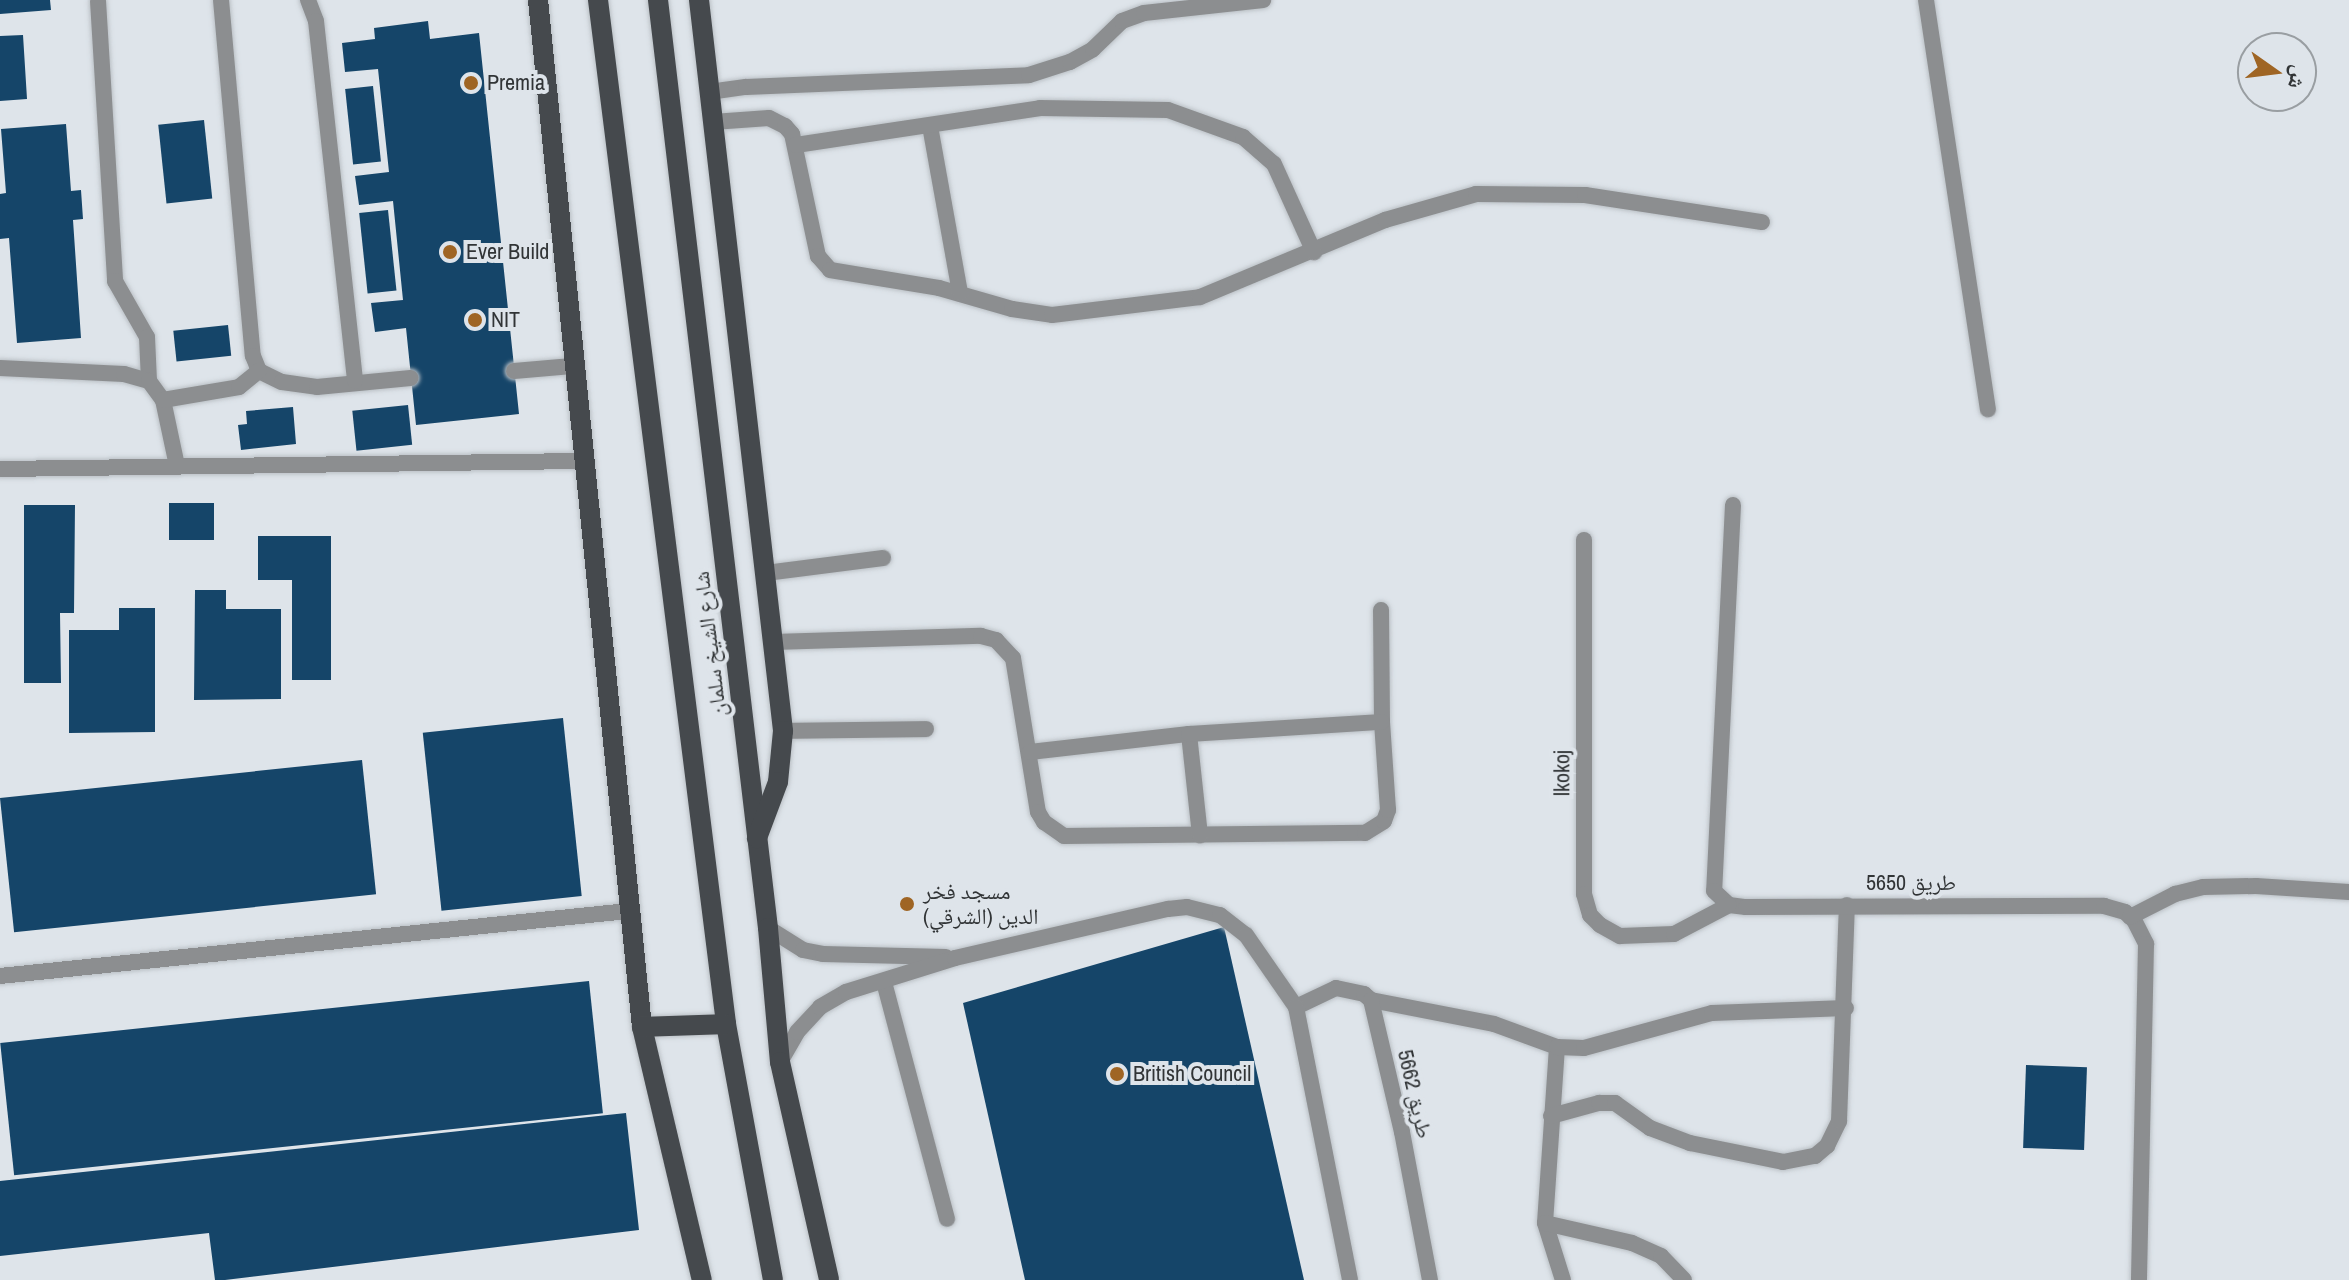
<!DOCTYPE html>
<html>
<head>
<meta charset="utf-8">
<style>
	body { margin:0 }
	#map { position:relative; width:2349px; height:1280px; overflow:hidden; background:#dee4ea; font-family:"Archivo Narrow","Noto Naskh Arabic",sans-serif }
	div>[style] { position:absolute }
	.building>* { inset:0; background:#154569; transform-origin:0 0 }
	.roads { filter:drop-shadow(0 0 2px #bbc1c6) drop-shadow(0 0 2px #bbc1c6) }
	.service>* { height:16px; margin:-8px; padding:0 8px; transform-origin:8px; border-radius:8px; background:#8c8e90 }
	.minor>* { height:16px; margin:-8px; padding:0 8px; transform-origin:8px; border-radius:8px; background:#8c8e90 }
	.primary>* { height:20px; margin:-10px; padding:0 10px; transform-origin:10px; border-radius:10px; background:#45494d }
	.dots>* { width:22px; height:22px; translate:-50% -50%; box-sizing:border-box; border:4px solid #dee4ea; border-radius:50% }
	span { translate:-50% -50%; white-space:nowrap; text-align:center; line-height:1.15; -webkit-text-stroke:8px #dee4ea; paint-order:stroke }
	.poi-label { font-size:22px; color:#313436 }
	.left { translate:0 -50%; text-align:left }
	.street-label { font-size:22px; color:#313436 }
	.north { position:absolute; left:2237px; top:32px; width:80px; height:80px; box-sizing:border-box; background:#dee4ea; border:2px solid #999ea2; border-radius:50%; rotate:104deg; font-size:22px; font-weight:700; line-height:32px; text-align:center; color:#313436 }
	.north::after { content:''; display:block; margin:auto; width:28px; height:36px; background:#9f6524; clip-path:polygon(50% 0,100% 100%,50% 72%,0 100%) }
</style>
</head>
<body>
<div id="map">
	<div class="building">
		<i style="clip-path:polygon(0 0,50px 0,51px 10px,0 14px)"></i>
		<i style="clip-path:polygon(428px 21px,430px 39px,479px 33px,519px 414px,416px 425px,406px 328px,375px 332px,371px 303px,403px 300px,393px 201px,359px 205px,355px 176px,389px 172px,378px 69px,345px 72px,342px 43px,375px 39px,374px 28px)"></i>
		<i style="clip-path:polygon(23px 35px,27px 99px,0 101px,0 36px)"></i>
		<i style="left:373px;top:86px;width:76px;height:28px;rotate:84deg"></i>
		<i style="left:204px;top:120px;width:79px;height:46px;rotate:84deg"></i>
		<i style="clip-path:polygon(66px 124px,71px 191px,81px 190px,83px 219px,73px 220px,81px 338px,17px 343px,9px 238px,0 239px,0 194px,6px 193px,1px 129px)"></i>
		<i style="left:388px;top:210px;width:81px;height:29px;rotate:84deg"></i>
		<i style="left:228px;top:325px;width:31px;height:55px;rotate:84deg"></i>
		<i style="left:408px;top:405px;width:40px;height:56px;rotate:84deg"></i>
		<i style="clip-path:polygon(293px 407px,296px 444px,241px 450px,238px 425px,247px 424px,246px 411px)"></i>
		<i style="left:214px;top:503px;width:37px;height:45px;rotate:90deg"></i>
		<i style="clip-path:polygon(24px 505px,75px 505px,74px 613px,60px 613px,61px 683px,24px 683px)"></i>
		<i style="clip-path:polygon(258px 536px,331px 536px,331px 680px,292px 680px,292px 580px,258px 580px)"></i>
		<i style="clip-path:polygon(195px 590px,226px 590px,226px 609px,281px 609px,281px 699px,194px 700px)"></i>
		<i style="clip-path:polygon(119px 608px,155px 608px,155px 732px,69px 733px,69px 630px,119px 630px)"></i>
		<i style="left:563px;top:718px;width:179px;height:141px;rotate:84deg"></i>
		<i style="left:362px;top:760px;width:135px;height:364px;rotate:84deg"></i>
		<i style="clip-path:polygon(1224px 927px,1304px 1280px,1025px 1280px,963px 1003px)"></i>
		<i style="left:589px;top:981px;width:133px;height:592px;rotate:84deg"></i>
		<i style="left:2026px;top:1065px;width:61px;height:83px;rotate:2deg"></i>
		<i style="clip-path:polygon(626px 1113px,639px 1230px,225px 1280px,215px 1280px,209px 1233px,0 1256px,0 1181px)"></i>
	</div>
	<div class="roads">
		<div class="service">
			<i style="left:221px;top:0;width:357px;rotate:84.9deg"></i>
			<i style="left:253px;top:356px;width:16px;rotate:68deg"></i>
			<i style="left:259px;top:371px;width:25px;rotate:26deg"></i>
			<i style="left:282px;top:382px;width:35px;rotate:8deg"></i>
			<i style="left:317px;top:387px;width:94px;rotate:-5.5deg"></i>
			<i style="left:308px;top:0;width:22px;rotate:69deg"></i>
			<i style="left:316px;top:21px;width:362px;rotate:83.8deg"></i>
			<i style="left:1926px;top:0;width:414px;rotate:81.4deg"></i>
			<i style="left:709px;top:92px;width:37px;rotate:-8deg"></i>
			<i style="left:746px;top:87px;width:283px;rotate:-2.4deg"></i>
			<i style="left:1029px;top:75px;width:43px;rotate:-17.6deg"></i>
			<i style="left:1070px;top:62px;width:26px;rotate:-29deg"></i>
			<i style="left:1093px;top:49px;width:40px;rotate:-44deg"></i>
			<i style="left:1122px;top:21px;width:23px;rotate:-20deg"></i>
			<i style="left:1144px;top:13px;width:120px;rotate:-6.2deg"></i>
			<i style="left:713px;top:122px;width:56px;rotate:-4.1deg"></i>
			<i style="left:769px;top:118px;width:18px;rotate:27deg"></i>
			<i style="left:785px;top:126px;width:11px;rotate:49deg"></i>
			<i style="left:792px;top:134px;width:125px;rotate:78deg"></i>
			<i style="left:818px;top:256px;width:18px;rotate:49deg"></i>
			<i style="left:830px;top:270px;width:110px;rotate:9.4deg"></i>
			<i style="left:939px;top:288px;width:76px;rotate:16deg"></i>
			<i style="left:1012px;top:309px;width:40px;rotate:8.5deg"></i>
			<i style="left:1052px;top:315px;width:149px;rotate:-6.9deg"></i>
			<i style="left:1200px;top:297px;width:200px;rotate:-22.6deg"></i>
			<i style="left:1385px;top:220px;width:95px;rotate:-15.9deg"></i>
			<i style="left:1476px;top:194px;width:109px;rotate:0.5deg"></i>
			<i style="left:1585px;top:195px;width:179px;rotate:8.7deg"></i>
			<i style="left:930px;top:126px;width:170px;rotate:79.8deg"></i>
			<i style="left:796px;top:145px;width:247px;rotate:-8.6deg"></i>
			<i style="left:1040px;top:108px;width:128px;rotate:0.9deg"></i>
			<i style="left:1168px;top:110px;width:80px;rotate:19.8deg"></i>
			<i style="left:1243px;top:137px;width:41px;rotate:41.1deg"></i>
			<i style="left:1274px;top:164px;width:97px;rotate:65.6deg"></i>
			<i style="left:514px;top:371px;width:58px;rotate:-4.9deg"></i>
			<i style="left:766px;top:573px;width:118px;rotate:-7.3deg"></i>
			<i style="left:773px;top:642px;width:208px;rotate:-1.7deg"></i>
			<i style="left:981px;top:636px;width:16px;rotate:15deg"></i>
			<i style="left:996px;top:640px;width:25px;rotate:47deg"></i>
			<i style="left:1013px;top:658px;width:156px;rotate:80.8deg"></i>
			<i style="left:1038px;top:812px;width:12px;rotate:59deg"></i>
			<i style="left:1044px;top:822px;width:24px;rotate:35deg"></i>
			<i style="left:1064px;top:836px;width:301px;rotate:-0.6deg"></i>
			<i style="left:1365px;top:833px;width:22px;rotate:-32deg"></i>
			<i style="left:1384px;top:821px;width:12px;rotate:-70deg"></i>
			<i style="left:1388px;top:810px;width:88px;rotate:-93.9deg"></i>
			<i style="left:1382px;top:722px;width:112px;rotate:-90.5deg"></i>
			<i style="left:783px;top:731px;width:143px;rotate:-0.8deg"></i>
			<i style="left:1189px;top:734px;width:102px;rotate:83.8deg"></i>
			<i style="left:1030px;top:752px;width:160px;rotate:-6.5deg"></i>
			<i style="left:1189px;top:734px;width:193px;rotate:-3.6deg"></i>
			<i style="left:768px;top:928px;width:41px;rotate:32.2deg"></i>
			<i style="left:803px;top:950px;width:20px;rotate:11deg"></i>
			<i style="left:823px;top:954px;width:123px;rotate:1.4deg"></i>
			<i style="left:0;top:976px;width:631px;rotate:-5.91deg"></i>
			<i style="left:884px;top:982px;width:245px;rotate:75.1deg"></i>
			<i style="left:1371px;top:1000px;width:125px;rotate:11deg"></i>
			<i style="left:1494px;top:1024px;width:67px;rotate:20.1deg"></i>
			<i style="left:1557px;top:1047px;width:176px;rotate:93.9deg"></i>
			<i style="left:1545px;top:1223px;width:60px;rotate:72.5deg"></i>
			<i style="left:1296px;top:1007px;width:44px;rotate:-25.4deg"></i>
			<i style="left:1336px;top:988px;width:29px;rotate:12deg"></i>
			<i style="left:1364px;top:994px;width:9px;rotate:41deg"></i>
			<i style="left:1371px;top:1000px;width:136px;rotate:76.8deg"></i>
			<i style="left:1402px;top:1132px;width:151px;rotate:79.3deg"></i>
			<i style="left:1557px;top:1047px;width:27px;rotate:2deg"></i>
			<i style="left:1584px;top:1048px;width:133px;rotate:-15.3deg"></i>
			<i style="left:1712px;top:1013px;width:134px;rotate:-2.1deg"></i>
			<i style="left:780px;top:1062px;width:34px;rotate:-60deg"></i>
			<i style="left:797px;top:1032px;width:34px;rotate:-47deg"></i>
			<i style="left:820px;top:1007px;width:30px;rotate:-30deg"></i>
			<i style="left:846px;top:992px;width:114px;rotate:-17.3deg"></i>
			<i style="left:955px;top:958px;width:219px;rotate:-13deg"></i>
			<i style="left:1168px;top:909px;width:19px;rotate:-6deg"></i>
			<i style="left:1187px;top:907px;width:34px;rotate:14deg"></i>
			<i style="left:1220px;top:915px;width:33px;rotate:38deg"></i>
			<i style="left:1246px;top:935px;width:88px;rotate:55.2deg"></i>
			<i style="left:1296px;top:1007px;width:278px;rotate:78.8deg"></i>
			<i style="left:1551px;top:1116px;width:50px;rotate:-15.2deg"></i>
			<i style="left:1599px;top:1103px;width:16px"></i>
			<i style="left:1615px;top:1103px;width:43px;rotate:35.5deg"></i>
			<i style="left:1650px;top:1128px;width:43px;rotate:20.6deg"></i>
			<i style="left:1690px;top:1143px;width:95px;rotate:11.5deg"></i>
			<i style="left:1783px;top:1162px;width:33px;rotate:-11deg"></i>
			<i style="left:1815px;top:1156px;width:16px;rotate:-40deg"></i>
			<i style="left:1827px;top:1146px;width:28px;rotate:-64deg"></i>
			<i style="left:1839px;top:1121px;width:216px;rotate:-87.9deg"></i>
			<i style="left:1545px;top:1223px;width:89px;rotate:12.9deg"></i>
			<i style="left:1632px;top:1243px;width:32px;rotate:24deg"></i>
			<i style="left:1661px;top:1256px;width:33px;rotate:46deg"></i>
		</div>
		<div class="minor">
			<i style="left:98px;top:1px;width:281px;rotate:86.5deg"></i>
			<i style="left:115px;top:281px;width:64px;rotate:60.3deg"></i>
			<i style="left:147px;top:337px;width:44px;rotate:87.4deg"></i>
			<i style="left:0;top:368px;width:124px;rotate:2.8deg"></i>
			<i style="left:124px;top:374px;width:26px;rotate:16deg"></i>
			<i style="left:149px;top:381px;width:24px;rotate:54deg"></i>
			<i style="left:163px;top:400px;width:67px;rotate:78deg"></i>
			<i style="left:163px;top:400px;width:77px;rotate:-9.7deg"></i>
			<i style="left:239px;top:387px;width:26px;rotate:-39deg"></i>
			<i style="left:0;top:469px;width:582px;rotate:-0.79deg"></i>
			<i style="left:1733px;top:505px;width:386px;rotate:92.8deg"></i>
			<i style="left:1714px;top:891px;width:21px;rotate:43deg"></i>
			<i style="left:1729px;top:905px;width:17px;rotate:7deg"></i>
			<i style="left:1746px;top:907px;width:358px;rotate:-0.2deg"></i>
			<i style="left:2104px;top:906px;width:22px;rotate:16deg"></i>
			<i style="left:2125px;top:912px;width:12px;rotate:42deg"></i>
			<i style="left:2134px;top:920px;width:27px;rotate:63deg"></i>
			<i style="left:2146px;top:944px;width:336px;rotate:91.2deg"></i>
			<i style="left:1584px;top:540px;width:354px;rotate:90deg"></i>
			<i style="left:1584px;top:894px;width:22px;rotate:74deg"></i>
			<i style="left:1590px;top:915px;width:14px;rotate:45deg"></i>
			<i style="left:1600px;top:925px;width:23px;rotate:29deg"></i>
			<i style="left:1620px;top:936px;width:54px;rotate:-2.1deg"></i>
			<i style="left:1674px;top:934px;width:62px;rotate:-27.8deg"></i>
			<i style="left:2130px;top:917px;width:51px;rotate:-27.1deg"></i>
			<i style="left:2175px;top:894px;width:29px;rotate:-14deg"></i>
			<i style="left:2203px;top:887px;width:53px;rotate:-1.1deg"></i>
			<i style="left:2256px;top:886px;width:93px;rotate:3.7deg"></i>
		</div>
		<div class="primary">
			<i style="left:538px;top:0;width:1032px;rotate:84.22deg"></i>
			<i style="left:642px;top:1027px;width:260px;rotate:76.7deg"></i>
			<i style="left:598px;top:0;width:1032px;rotate:82.87deg"></i>
			<i style="left:726px;top:1024px;width:260px;rotate:79.6deg"></i>
			<i style="left:658px;top:0;width:934px;rotate:83.24deg"></i>
			<i style="left:768px;top:928px;width:135px;rotate:84.9deg"></i>
			<i style="left:780px;top:1062px;width:223px;rotate:77.3deg"></i>
			<i style="left:699px;top:0;width:736px;rotate:83.44deg"></i>
			<i style="left:783px;top:731px;width:51px;rotate:95.6deg"></i>
			<i style="left:778px;top:782px;width:60px;rotate:110.6deg"></i>
			<i style="left:642px;top:1027px;width:84px;rotate:-2deg"></i>
		</div>
	</div>
	<div class="dots">
		<i style="left:471px;top:83px;background:#9f6524"></i>
		<i style="left:450px;top:252px;background:#9f6524"></i>
		<i style="left:475px;top:320px;background:#9f6524"></i>
		<i style="left:907px;top:904px;background:#9f6524"></i>
		<i style="left:1117px;top:1074px;background:#9f6524"></i>
	</div>
	<div class="poi-label">
		<span class="left" style="left:487px;top:83px">Premia</span>
		<span class="left" style="left:466px;top:252px">Ever Build</span>
		<span class="left" style="left:491px;top:320px">NIT</span>
		<span class="left" style="left:923px;top:904px">مسجد فخر<br>الدين (الشرقي)</span>
		<span class="left" style="left:1133px;top:1074px">British Council</span>
	</div>
	<div class="street-label">
		<span style="left:710px;top:644px;rotate:-97deg">شارع الشيخ سلمان</span>
		<span style="left:1562px;top:773px;rotate:-90deg">lkokoj</span>
		<span style="left:1911px;top:883px">طريق 5650</span>
		<span style="left:1415px;top:1094px;rotate:77deg">طريق 5662</span>
	</div>
	<div class="north">ش</div>
</div>
</body>
</html>
